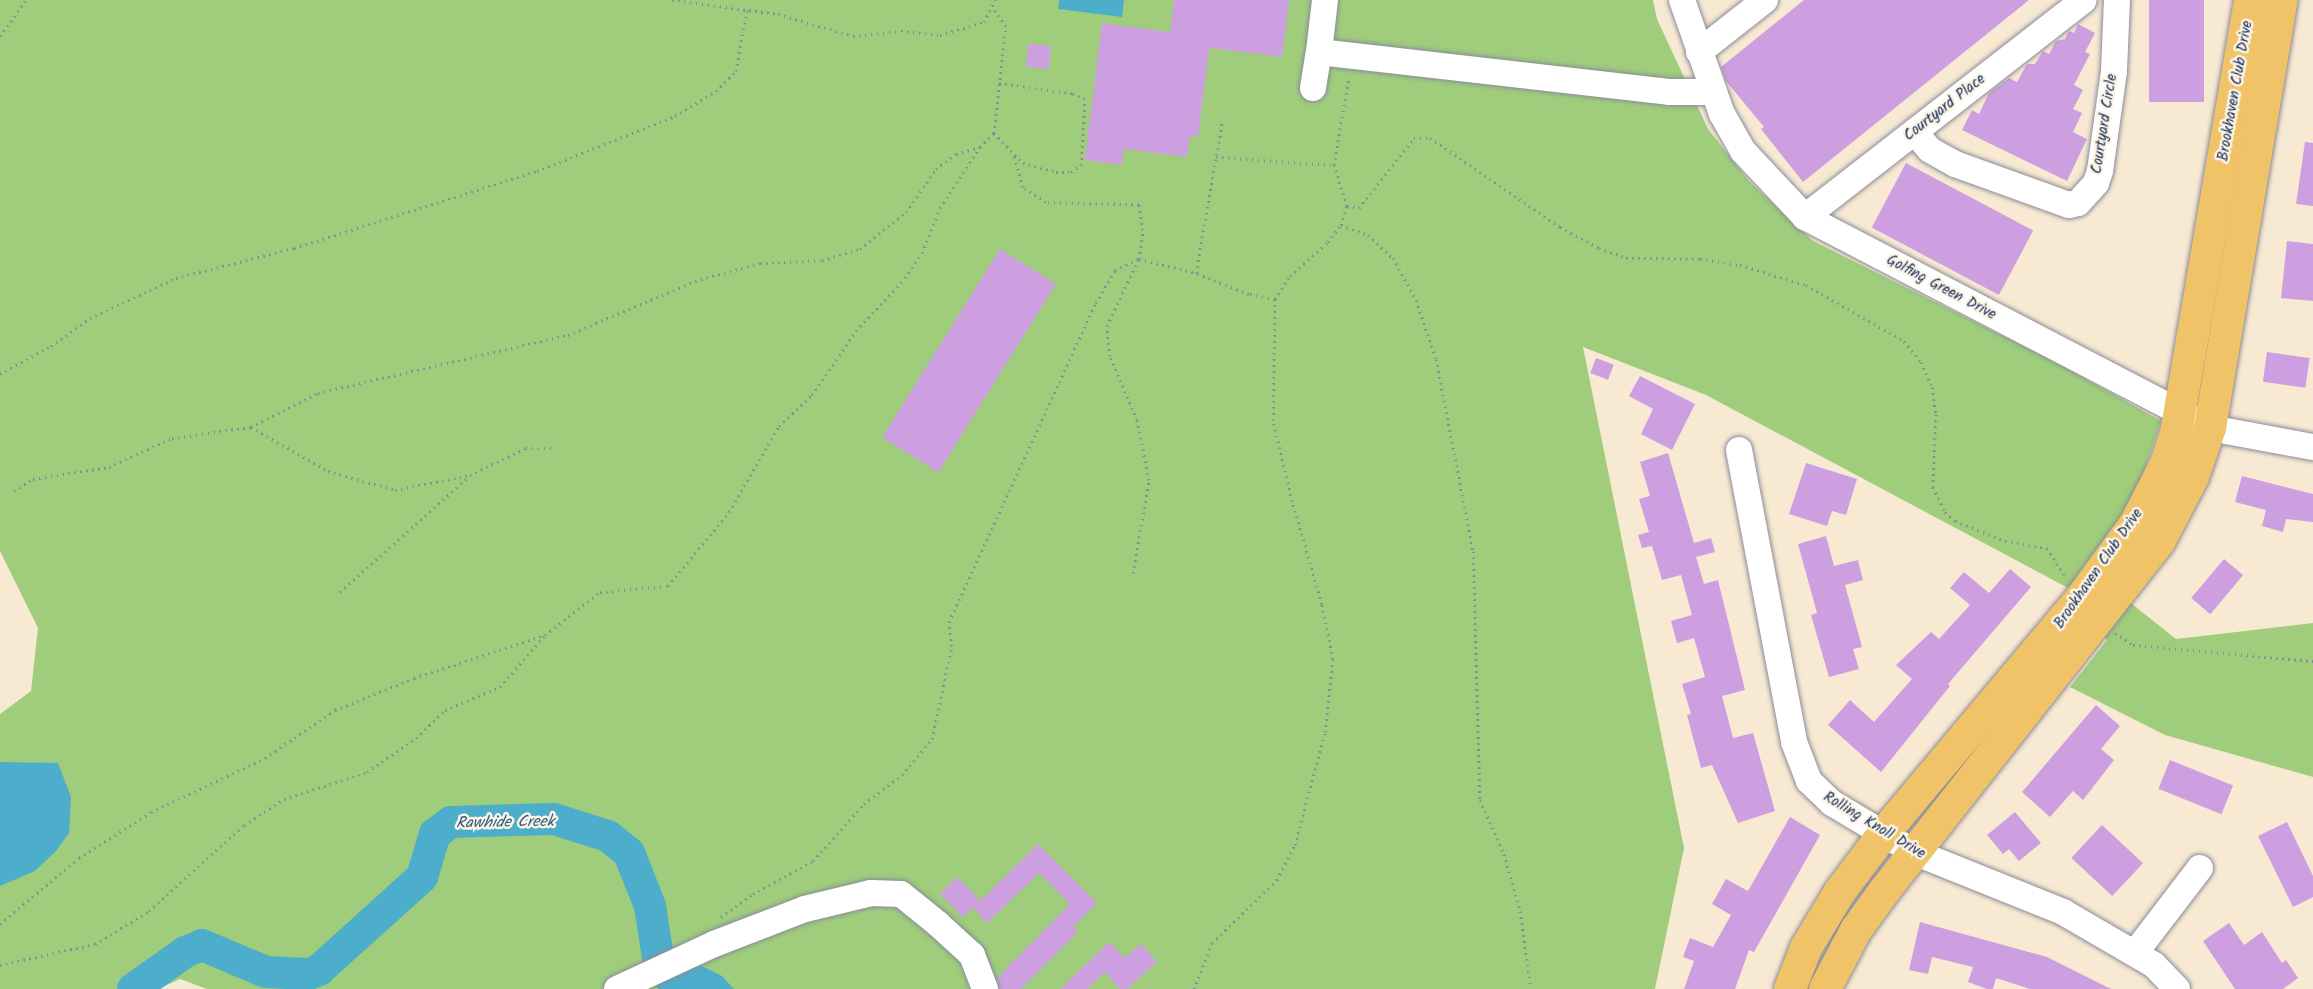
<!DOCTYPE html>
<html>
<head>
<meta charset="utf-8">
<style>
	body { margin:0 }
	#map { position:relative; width:2313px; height:989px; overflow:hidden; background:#f8e9d3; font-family:Kalam,sans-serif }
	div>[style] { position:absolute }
	.green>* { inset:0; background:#9fcd7c }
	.water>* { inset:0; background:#4daecc }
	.river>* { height:32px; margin:-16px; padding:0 16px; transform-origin:16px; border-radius:16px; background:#4daecc }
	.building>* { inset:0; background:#cd9fe0; transform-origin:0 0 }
	.path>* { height:3px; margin-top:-1.5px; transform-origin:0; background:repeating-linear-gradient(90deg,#8a8c98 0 1.5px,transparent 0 6px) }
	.roads { filter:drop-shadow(0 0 2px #8a8c98) drop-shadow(0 0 2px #8a8c98) }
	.minor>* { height:26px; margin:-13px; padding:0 13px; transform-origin:13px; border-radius:13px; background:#fff }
	.major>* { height:32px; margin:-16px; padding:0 16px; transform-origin:16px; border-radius:16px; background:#f0c369 }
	span { translate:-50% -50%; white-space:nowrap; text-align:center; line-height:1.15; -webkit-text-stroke:5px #fcf5e5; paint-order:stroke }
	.street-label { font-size:15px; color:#1b2f5e }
	.water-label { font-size:16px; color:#2c5b84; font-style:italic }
</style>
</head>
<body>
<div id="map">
	<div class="green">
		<i style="clip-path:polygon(0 0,1653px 0,1657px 19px,1708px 129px,1749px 181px,1813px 241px,2061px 365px,2161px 421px,2137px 493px,2088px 569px,2176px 639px,2313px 623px,2313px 777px,2165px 735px,2070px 687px,2107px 640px,2070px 589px,1706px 395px,1583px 347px,1684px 848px,1655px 989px,207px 989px,180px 979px,158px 989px,0 989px,0 714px,31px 691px,38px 628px,0 551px)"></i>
	</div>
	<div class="water">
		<i style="clip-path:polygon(1059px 0,1124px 0,1122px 17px,1058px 9px)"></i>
		<i style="clip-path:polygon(0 762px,58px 763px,71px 797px,69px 833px,56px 851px,35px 871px,0 886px)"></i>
		<i style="clip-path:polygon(696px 963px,722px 976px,734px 989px,663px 989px,662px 977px)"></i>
	</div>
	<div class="river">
		<i style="left:133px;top:989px;width:64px;rotate:-35.4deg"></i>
		<i style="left:185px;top:952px;width:18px;rotate:-22deg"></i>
		<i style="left:202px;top:945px;width:69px;rotate:22.9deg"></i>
		<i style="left:266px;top:972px;width:43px;rotate:2.7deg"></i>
		<i style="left:309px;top:974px;width:11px;rotate:-22deg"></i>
		<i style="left:319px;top:970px;width:139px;rotate:-42.1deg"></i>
		<i style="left:422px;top:877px;width:45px;rotate:-73.2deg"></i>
		<i style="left:435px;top:834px;width:20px;rotate:-37deg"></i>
		<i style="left:451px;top:822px;width:103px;rotate:-1.7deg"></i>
		<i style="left:554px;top:819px;width:57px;rotate:17.5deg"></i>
		<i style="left:608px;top:836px;width:27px;rotate:39deg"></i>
		<i style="left:629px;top:853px;width:57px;rotate:68.4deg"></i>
		<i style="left:650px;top:906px;width:52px;rotate:81.1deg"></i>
		<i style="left:658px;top:957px;width:20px;rotate:63deg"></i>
		<i style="left:667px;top:975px;width:22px;rotate:39deg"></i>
	</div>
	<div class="building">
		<i style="clip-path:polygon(1174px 0,1289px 0,1282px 57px,1209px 48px,1198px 137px,1190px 136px,1187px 157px,1124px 149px,1122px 165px,1085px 160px,1102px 23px,1170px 32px)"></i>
		<i style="clip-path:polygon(1804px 0,2029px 0,1803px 182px,1761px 129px,1764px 127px,1726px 81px,1721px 67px)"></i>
		<i style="left:2149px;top:0;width:55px;height:102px"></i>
		<i style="clip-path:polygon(2078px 24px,2095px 33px,2085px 52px,2090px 54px,2074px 85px,2083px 90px,2073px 109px,2082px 113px,2073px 132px,2087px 139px,2067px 181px,1962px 130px,1972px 110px,1979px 114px,1989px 93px,2009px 78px,2017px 82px,2027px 64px,2035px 64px,2043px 51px,2049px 54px,2056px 41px,2065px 39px,2069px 31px,2074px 33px)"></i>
		<i style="left:1028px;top:44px;width:23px;height:23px;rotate:5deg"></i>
		<i style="clip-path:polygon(2305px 142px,2313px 143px,2313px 206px,2296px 204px)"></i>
		<i style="left:1906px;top:163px;width:144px;height:73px;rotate:28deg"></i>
		<i style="clip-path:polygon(2287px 241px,2313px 244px,2313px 301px,2281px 298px)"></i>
		<i style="left:1000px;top:249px;width:66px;height:222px;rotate:32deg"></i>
		<i style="left:2267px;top:352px;width:43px;height:30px;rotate:8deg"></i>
		<i style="left:1596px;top:358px;width:19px;height:16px;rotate:21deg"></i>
		<i style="clip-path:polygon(1640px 376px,1695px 404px,1672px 450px,1641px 434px,1653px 409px,1629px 396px)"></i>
		<i style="clip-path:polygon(1668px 453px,1694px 543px,1711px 538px,1715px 552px,1696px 557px,1704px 584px,1718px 580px,1745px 690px,1722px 696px,1733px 738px,1753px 733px,1775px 811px,1738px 823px,1712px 765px,1701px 768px,1687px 715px,1691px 714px,1682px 684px,1705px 677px,1694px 638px,1677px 643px,1671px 621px,1692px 615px,1681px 575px,1662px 580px,1652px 546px,1642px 548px,1638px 535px,1649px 532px,1639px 499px,1650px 496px,1640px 462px)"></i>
		<i style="clip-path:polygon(1806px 463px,1857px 479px,1846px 515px,1832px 511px,1827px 526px,1789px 514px)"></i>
		<i style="clip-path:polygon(2242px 476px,2313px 494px,2313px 522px,2286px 519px,2283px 532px,2262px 526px,2266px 510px,2235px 502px)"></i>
		<i style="clip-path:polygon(1826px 536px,1834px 566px,1858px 560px,1863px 580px,1845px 585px,1862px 647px,1853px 649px,1859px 669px,1829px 677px,1811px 615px,1817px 613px,1798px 544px)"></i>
		<i style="left:2224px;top:559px;width:25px;height:51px;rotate:40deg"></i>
		<i style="clip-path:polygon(2010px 569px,2031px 587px,1948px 684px,1950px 686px,1881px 772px,1828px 725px,1850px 700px,1874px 722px,1912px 679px,1896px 665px,1931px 632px,1939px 639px,1970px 605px,1950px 588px,1964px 572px,1989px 593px)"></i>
		<i style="clip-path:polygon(2096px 705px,2120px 726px,2101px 749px,2114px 760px,2083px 800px,2073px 791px,2050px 817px,2022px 792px)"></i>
		<i style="left:2170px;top:760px;width:68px;height:31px;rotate:22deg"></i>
		<i style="clip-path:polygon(2015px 812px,2041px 843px,2019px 861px,2009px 849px,2003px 854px,1987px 835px)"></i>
		<i style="clip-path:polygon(1790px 817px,1820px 835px,1754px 952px,1749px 950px,1735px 989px,1684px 989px,1694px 961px,1683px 957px,1690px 938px,1713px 947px,1731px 915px,1712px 904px,1726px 879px,1748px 891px)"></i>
		<i style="clip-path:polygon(2287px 822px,2313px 876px,2313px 897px,2293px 907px,2258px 836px)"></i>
		<i style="left:2102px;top:825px;width:56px;height:45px;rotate:43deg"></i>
		<i style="clip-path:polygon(1038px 844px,1097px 903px,1073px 927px,1078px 932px,1021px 989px,1000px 989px,997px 978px,1070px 904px,1039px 873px,987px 923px,973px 908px)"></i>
		<i style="left:957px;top:877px;width:33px;height:24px;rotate:45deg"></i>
		<i style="clip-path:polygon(1920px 922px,2047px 957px,2111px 989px,2030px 989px,1996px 978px,1993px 989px,1987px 989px,1968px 982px,1973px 967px,1932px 957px,1928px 974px,1909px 970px)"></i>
		<i style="clip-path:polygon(2229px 923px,2244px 945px,2262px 932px,2282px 963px,2286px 960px,2298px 978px,2283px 989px,2235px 989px,2203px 941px)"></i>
		<i style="clip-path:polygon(1109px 942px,1125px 958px,1141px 944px,1157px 962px,1127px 989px,1120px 989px,1105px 972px,1087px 989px,1060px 989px)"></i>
	</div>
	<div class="path">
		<i style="left:672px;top:0;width:107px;rotate:7.5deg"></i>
		<i style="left:778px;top:14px;width:78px;rotate:16.3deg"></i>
		<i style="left:853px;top:36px;width:48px;rotate:-5.9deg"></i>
		<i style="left:901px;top:31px;width:39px;rotate:6deg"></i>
		<i style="left:940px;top:35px;width:46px;rotate:-16.5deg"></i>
		<i style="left:984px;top:22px;width:25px;rotate:-63deg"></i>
		<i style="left:0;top:36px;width:44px;rotate:-54.2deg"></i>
		<i style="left:994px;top:133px;width:42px;rotate:46deg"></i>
		<i style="left:1023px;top:163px;width:34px;rotate:15deg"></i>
		<i style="left:1056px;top:172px;width:15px"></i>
		<i style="left:1071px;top:172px;width:12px;rotate:-35deg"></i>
		<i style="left:1081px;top:165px;width:66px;rotate:-86.5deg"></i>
		<i style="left:1085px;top:99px;width:14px;rotate:-155deg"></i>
		<i style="left:1072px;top:93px;width:75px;rotate:-172.3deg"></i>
		<i style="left:1216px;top:157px;width:118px;rotate:3.9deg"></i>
		<i style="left:1347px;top:206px;width:43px;rotate:-107.6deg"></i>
		<i style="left:1334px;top:165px;width:90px;rotate:-80.4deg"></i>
		<i style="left:1341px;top:225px;width:29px;rotate:20deg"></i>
		<i style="left:1368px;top:235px;width:34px;rotate:43deg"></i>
		<i style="left:1393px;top:258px;width:48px;rotate:61.3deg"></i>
		<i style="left:1416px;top:300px;width:62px;rotate:71.3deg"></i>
		<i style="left:1436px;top:359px;width:196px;rotate:79.1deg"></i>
		<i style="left:1473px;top:551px;width:249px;rotate:88.4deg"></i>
		<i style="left:1480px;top:800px;width:59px;rotate:66deg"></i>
		<i style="left:1504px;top:854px;width:59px;rotate:74.3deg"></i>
		<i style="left:1520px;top:911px;width:79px;rotate:82deg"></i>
		<i style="left:1275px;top:299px;width:27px;rotate:-57deg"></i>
		<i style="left:1290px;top:276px;width:51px;rotate:-41.8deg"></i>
		<i style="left:1328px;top:242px;width:21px;rotate:-53deg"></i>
		<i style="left:1341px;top:225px;width:20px;rotate:-72deg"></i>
		<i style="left:1347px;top:206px;width:12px;rotate:9deg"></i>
		<i style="left:1359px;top:208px;width:89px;rotate:-51.8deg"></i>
		<i style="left:1414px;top:138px;width:16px"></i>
		<i style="left:1430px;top:138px;width:158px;rotate:34.4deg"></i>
		<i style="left:1560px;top:227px;width:44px;rotate:28.3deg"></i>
		<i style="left:1599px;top:248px;width:29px;rotate:20deg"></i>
		<i style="left:1626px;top:258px;width:74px;rotate:0.8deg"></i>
		<i style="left:1700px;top:259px;width:40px;rotate:8.5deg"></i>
		<i style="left:1740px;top:265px;width:69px;rotate:16.9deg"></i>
		<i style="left:1806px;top:285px;width:113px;rotate:29.7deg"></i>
		<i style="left:1904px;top:341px;width:27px;rotate:51deg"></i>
		<i style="left:1921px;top:362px;width:27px;rotate:66deg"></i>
		<i style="left:1932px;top:387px;width:27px;rotate:82deg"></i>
		<i style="left:1936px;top:414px;width:73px;rotate:92.4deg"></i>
		<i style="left:1933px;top:487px;width:28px;rotate:64deg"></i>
		<i style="left:1945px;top:512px;width:13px;rotate:42deg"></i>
		<i style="left:1955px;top:521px;width:54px;rotate:21.8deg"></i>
		<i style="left:2005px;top:541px;width:43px;rotate:9.5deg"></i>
		<i style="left:2047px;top:548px;width:36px;rotate:58deg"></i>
		<i style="left:0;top:374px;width:58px;rotate:-28.8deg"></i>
		<i style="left:51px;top:346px;width:48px;rotate:-35.7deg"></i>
		<i style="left:90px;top:318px;width:95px;rotate:-24.9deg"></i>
		<i style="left:176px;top:278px;width:122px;rotate:-14.3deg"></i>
		<i style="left:294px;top:248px;width:255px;rotate:-17.6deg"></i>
		<i style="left:537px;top:171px;width:149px;rotate:-21.7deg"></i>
		<i style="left:675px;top:116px;width:48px;rotate:-31.4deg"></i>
		<i style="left:716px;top:91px;width:28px;rotate:-45deg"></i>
		<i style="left:736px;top:71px;width:62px;rotate:-79.8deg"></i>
		<i style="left:251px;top:427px;width:89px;rotate:29.7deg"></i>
		<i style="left:328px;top:471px;width:70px;rotate:15.8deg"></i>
		<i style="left:395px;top:490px;width:76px;rotate:-11.3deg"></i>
		<i style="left:470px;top:475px;width:62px;rotate:-25.7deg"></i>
		<i style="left:526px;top:448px;width:30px"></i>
		<i style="left:14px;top:491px;width:22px;rotate:-32deg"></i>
		<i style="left:33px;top:479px;width:77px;rotate:-9deg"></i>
		<i style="left:109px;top:467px;width:69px;rotate:-24.7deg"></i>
		<i style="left:172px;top:438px;width:80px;rotate:-7.9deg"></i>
		<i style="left:251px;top:427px;width:75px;rotate:-26.9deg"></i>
		<i style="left:318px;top:393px;width:257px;rotate:-13.1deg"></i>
		<i style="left:568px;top:335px;width:138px;rotate:-23deg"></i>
		<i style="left:695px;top:281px;width:67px;rotate:-15.5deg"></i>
		<i style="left:760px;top:263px;width:62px;rotate:-2.8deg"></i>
		<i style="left:822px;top:260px;width:40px;rotate:-16deg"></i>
		<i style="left:860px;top:249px;width:59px;rotate:-38.8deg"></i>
		<i style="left:906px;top:212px;width:52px;rotate:-55.1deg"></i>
		<i style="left:936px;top:169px;width:25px;rotate:-37deg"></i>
		<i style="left:956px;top:154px;width:25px;rotate:-16deg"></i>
		<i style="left:980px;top:147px;width:20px;rotate:-45deg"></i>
		<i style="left:994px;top:133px;width:108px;rotate:-83.6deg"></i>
		<i style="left:1006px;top:26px;width:21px;rotate:-125deg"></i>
		<i style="left:1133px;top:573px;width:94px;rotate:-80.2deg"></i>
		<i style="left:1149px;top:480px;width:61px;rotate:-101.3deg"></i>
		<i style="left:1137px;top:420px;width:69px;rotate:-112.9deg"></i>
		<i style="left:1110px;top:356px;width:30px;rotate:-96deg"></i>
		<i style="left:1107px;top:326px;width:74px;rotate:-64.5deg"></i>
		<i style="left:1139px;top:259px;width:59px;rotate:13.8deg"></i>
		<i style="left:340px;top:592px;width:172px;rotate:-41.9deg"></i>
		<i style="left:2115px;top:633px;width:22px;rotate:34deg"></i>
		<i style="left:2133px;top:645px;width:181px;rotate:5.1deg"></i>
		<i style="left:721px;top:917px;width:39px;rotate:-36deg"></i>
		<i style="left:753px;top:894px;width:68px;rotate:-28.8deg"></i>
		<i style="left:813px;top:861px;width:76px;rotate:-48.2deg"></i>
		<i style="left:864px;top:804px;width:48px;rotate:-37.3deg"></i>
		<i style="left:902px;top:775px;width:47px;rotate:-50.2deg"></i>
		<i style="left:932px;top:739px;width:95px;rotate:-77.9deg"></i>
		<i style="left:952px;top:646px;width:24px;rotate:-97deg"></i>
		<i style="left:949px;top:622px;width:351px;rotate:-65.3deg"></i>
		<i style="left:1096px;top:303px;width:38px;rotate:-60deg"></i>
		<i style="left:1115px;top:270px;width:26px;rotate:-25deg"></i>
		<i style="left:1139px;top:259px;width:29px;rotate:-82deg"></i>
		<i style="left:1143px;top:230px;width:26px;rotate:-99deg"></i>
		<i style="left:1139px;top:204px;width:93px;rotate:-178.8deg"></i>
		<i style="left:1046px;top:202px;width:27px;rotate:-147deg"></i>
		<i style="left:1023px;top:187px;width:32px;rotate:-106deg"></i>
		<i style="left:0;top:924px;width:103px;rotate:-39.9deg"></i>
		<i style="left:79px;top:858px;width:85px;rotate:-32.6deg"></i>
		<i style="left:151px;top:812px;width:126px;rotate:-25.3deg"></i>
		<i style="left:265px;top:758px;width:85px;rotate:-34.4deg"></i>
		<i style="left:335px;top:710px;width:85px;rotate:-22.1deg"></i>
		<i style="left:414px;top:678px;width:138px;rotate:-18.2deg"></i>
		<i style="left:545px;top:635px;width:70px;rotate:-38deg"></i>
		<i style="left:600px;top:592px;width:68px;rotate:-5deg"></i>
		<i style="left:668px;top:586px;width:96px;rotate:-50.5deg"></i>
		<i style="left:729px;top:512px;width:99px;rotate:-59.8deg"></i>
		<i style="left:779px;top:426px;width:45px;rotate:-43.2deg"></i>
		<i style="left:812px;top:395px;width:78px;rotate:-55.5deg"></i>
		<i style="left:856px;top:331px;width:72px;rotate:-47.2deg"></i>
		<i style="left:905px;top:278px;width:30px;rotate:-56deg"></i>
		<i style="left:922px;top:253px;width:48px;rotate:-68.2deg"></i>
		<i style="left:940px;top:208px;width:73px;rotate:-56.7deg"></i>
		<i style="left:0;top:965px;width:97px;rotate:-12.5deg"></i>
		<i style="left:95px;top:944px;width:63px;rotate:-31.4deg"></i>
		<i style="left:149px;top:911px;width:128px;rotate:-42.2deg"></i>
		<i style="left:244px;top:825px;width:48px;rotate:-33deg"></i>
		<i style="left:284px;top:799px;width:87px;rotate:-18deg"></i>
		<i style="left:367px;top:772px;width:60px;rotate:-34.8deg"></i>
		<i style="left:416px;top:738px;width:40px;rotate:-44deg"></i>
		<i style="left:445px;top:710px;width:60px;rotate:-22.7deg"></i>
		<i style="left:500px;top:687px;width:69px;rotate:-49.1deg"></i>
		<i style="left:1194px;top:989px;width:49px;rotate:-68.6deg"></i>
		<i style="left:1212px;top:943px;width:91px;rotate:-44.1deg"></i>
		<i style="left:1277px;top:880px;width:39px;rotate:-63deg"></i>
		<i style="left:1295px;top:845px;width:117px;rotate:-75.1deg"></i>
		<i style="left:1325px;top:732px;width:73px;rotate:-83.7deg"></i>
		<i style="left:1333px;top:659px;width:56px;rotate:-101.3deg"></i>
		<i style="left:1322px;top:604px;width:107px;rotate:-106.2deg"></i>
		<i style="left:1292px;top:501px;width:83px;rotate:-103.2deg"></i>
		<i style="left:1273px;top:420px;width:121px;rotate:-89.1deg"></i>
		<i style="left:1275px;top:299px;width:26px;rotate:-169deg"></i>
		<i style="left:1249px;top:294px;width:57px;rotate:-158.4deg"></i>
		<i style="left:1196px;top:273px;width:156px;rotate:-80.1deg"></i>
	</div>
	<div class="roads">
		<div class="minor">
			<i style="left:1682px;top:0;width:121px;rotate:70.7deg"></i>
			<i style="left:1722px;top:114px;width:43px;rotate:60.4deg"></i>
			<i style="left:1743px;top:151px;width:91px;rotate:46.8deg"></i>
			<i style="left:1805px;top:217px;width:457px;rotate:27.5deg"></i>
			<i style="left:2210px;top:428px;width:105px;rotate:10.5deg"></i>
			<i style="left:1319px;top:52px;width:52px;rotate:-83.4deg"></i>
			<i style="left:1699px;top:52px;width:84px;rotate:-38.2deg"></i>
			<i style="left:1313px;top:88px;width:36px;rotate:-81deg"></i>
			<i style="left:1319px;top:52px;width:352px;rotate:6.5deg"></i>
			<i style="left:1669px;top:92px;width:45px"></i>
			<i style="left:1914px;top:132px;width:24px;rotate:48deg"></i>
			<i style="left:1930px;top:150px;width:29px;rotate:29deg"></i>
			<i style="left:1955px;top:164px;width:121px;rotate:19.8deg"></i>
			<i style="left:2069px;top:205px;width:9px;rotate:-13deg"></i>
			<i style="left:2078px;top:203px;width:27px;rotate:-48deg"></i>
			<i style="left:2096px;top:183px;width:13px;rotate:-72deg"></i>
			<i style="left:2100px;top:171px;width:101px;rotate:-82deg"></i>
			<i style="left:2114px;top:71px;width:71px;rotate:-87.6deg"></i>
			<i style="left:1805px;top:217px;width:353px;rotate:-37.9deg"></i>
			<i style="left:1739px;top:450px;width:297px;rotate:79.3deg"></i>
			<i style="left:1794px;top:742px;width:42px;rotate:69deg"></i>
			<i style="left:1809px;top:781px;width:32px;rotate:44deg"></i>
			<i style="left:1832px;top:803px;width:96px;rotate:30.9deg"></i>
			<i style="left:1914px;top:852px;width:161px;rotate:21.9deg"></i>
			<i style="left:2063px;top:912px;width:105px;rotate:30.2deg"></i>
			<i style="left:2154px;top:965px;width:33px;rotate:46deg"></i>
			<i style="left:2135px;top:953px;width:107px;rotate:-52.6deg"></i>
			<i style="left:617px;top:989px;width:107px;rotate:-24.9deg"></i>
			<i style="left:714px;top:944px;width:97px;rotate:-21deg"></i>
			<i style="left:805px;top:909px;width:68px;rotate:-13.6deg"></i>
			<i style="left:871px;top:893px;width:30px;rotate:2deg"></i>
			<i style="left:901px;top:894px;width:48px;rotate:39deg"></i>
			<i style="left:938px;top:924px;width:46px;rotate:42.4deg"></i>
			<i style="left:972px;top:955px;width:36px;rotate:69deg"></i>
		</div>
		<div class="major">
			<i style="left:1790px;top:989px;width:44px;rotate:-68.7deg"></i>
			<i style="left:1806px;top:948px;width:64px;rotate:-59deg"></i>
			<i style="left:1839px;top:893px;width:75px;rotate:-53.1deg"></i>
			<i style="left:1884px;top:833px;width:308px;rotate:-50deg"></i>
			<i style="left:2082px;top:597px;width:90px;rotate:-54deg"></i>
			<i style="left:2135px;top:524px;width:68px;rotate:-62.7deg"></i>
			<i style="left:2166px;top:464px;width:32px;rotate:-72deg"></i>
			<i style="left:2176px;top:434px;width:440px;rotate:-80.3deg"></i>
			<i style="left:1825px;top:989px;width:67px;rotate:-62.3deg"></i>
			<i style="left:1856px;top:930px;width:49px;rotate:-54.1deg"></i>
			<i style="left:1885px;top:890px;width:443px;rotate:-51.8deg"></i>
			<i style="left:2159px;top:542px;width:73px;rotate:-62.4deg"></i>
			<i style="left:2193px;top:477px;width:52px;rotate:-70.9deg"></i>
			<i style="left:2210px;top:428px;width:434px;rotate:-80.5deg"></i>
		</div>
	</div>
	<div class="street-label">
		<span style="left:2236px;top:91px;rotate:-80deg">Brookhaven Club Drive</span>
		<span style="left:1945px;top:108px;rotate:-38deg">Courtyard Place</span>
		<span style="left:2105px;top:124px;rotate:-81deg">Courtyard Circle</span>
		<span style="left:1941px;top:288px;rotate:28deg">Golfing Green Drive</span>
		<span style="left:2099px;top:569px;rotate:-55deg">Brookhaven Club Drive</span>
		<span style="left:1874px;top:826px;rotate:31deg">Rolling Knoll Drive</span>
	</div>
	<div class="water-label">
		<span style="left:505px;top:823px;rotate:-1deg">Rawhide Creek</span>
	</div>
</div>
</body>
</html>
